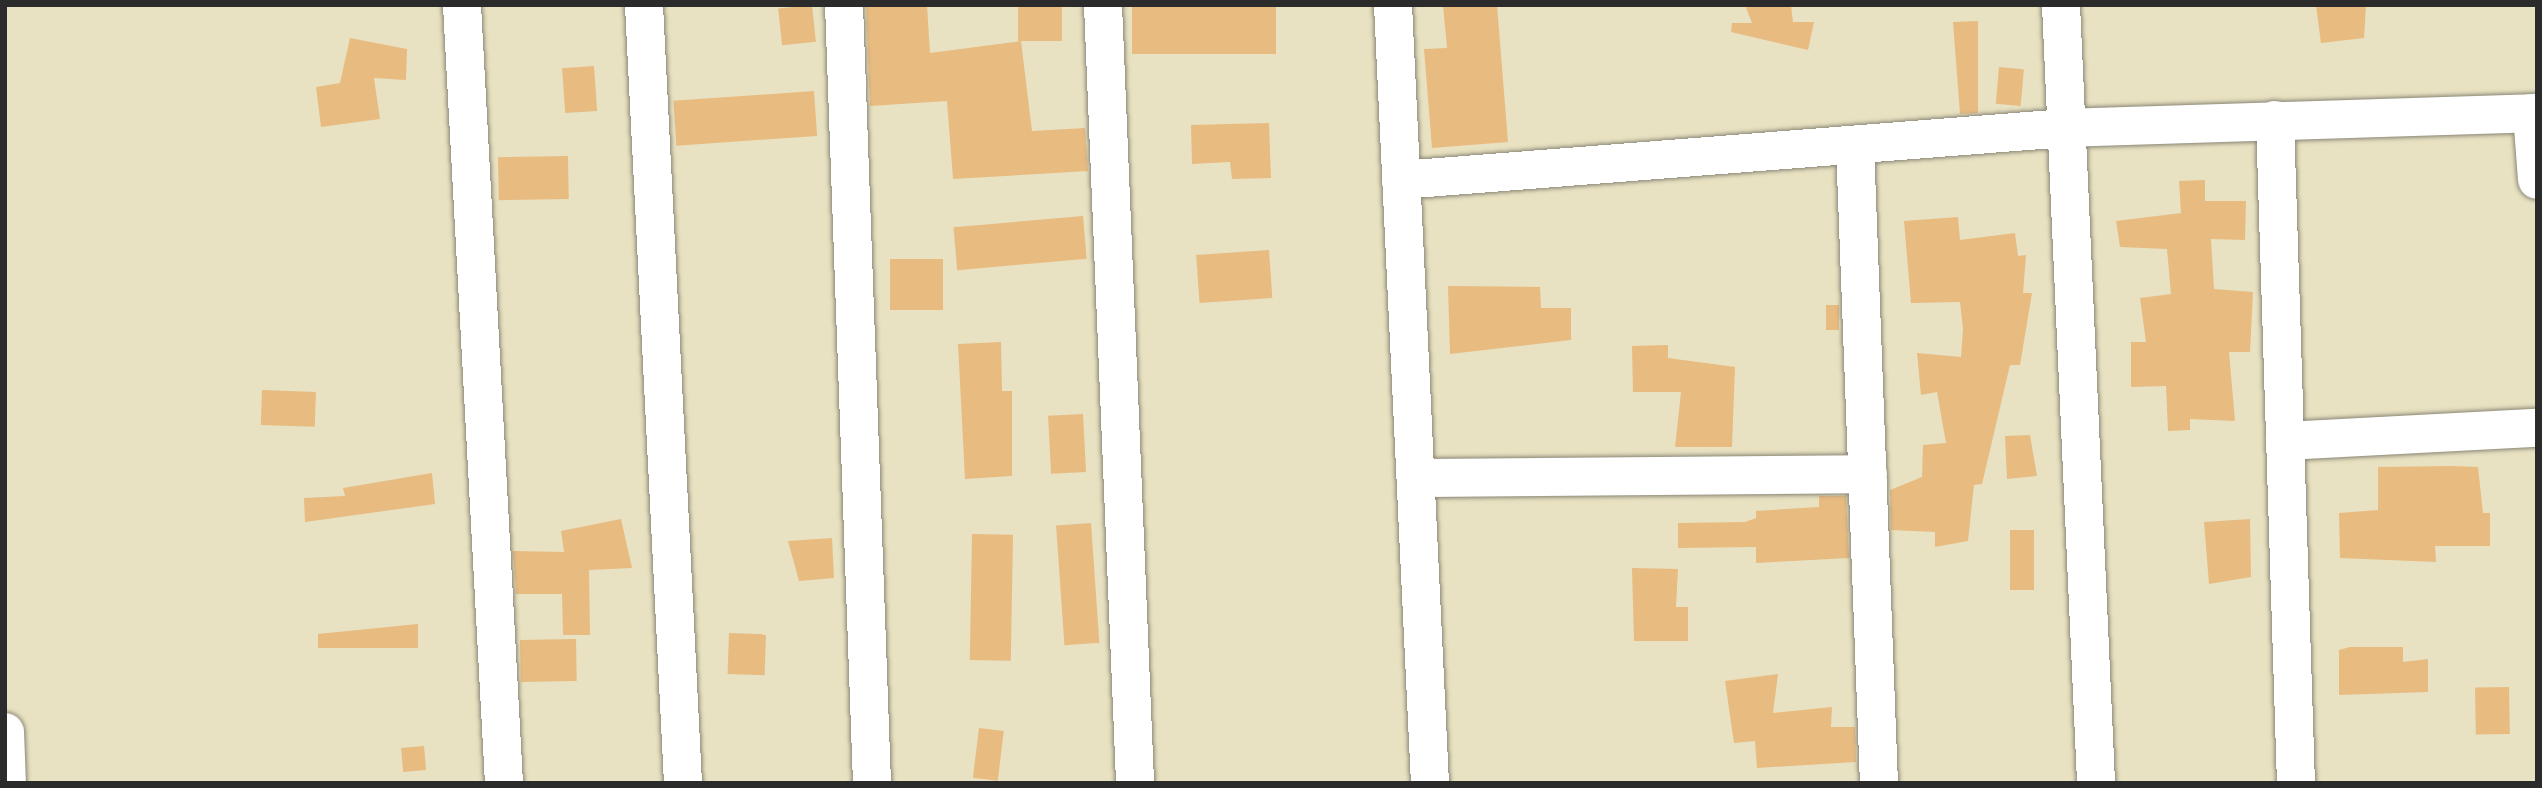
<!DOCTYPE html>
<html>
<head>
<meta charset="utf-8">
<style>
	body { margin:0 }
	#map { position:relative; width:2542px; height:788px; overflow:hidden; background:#e8e2c2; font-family:"Shantell Sans",sans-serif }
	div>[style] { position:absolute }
	.building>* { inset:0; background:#e8bb81; transform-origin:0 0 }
	.roads { filter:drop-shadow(0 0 2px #8a8676) drop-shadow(0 0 2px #8a8676) }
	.minor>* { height:38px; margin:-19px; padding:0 19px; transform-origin:19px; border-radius:19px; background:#fff }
	.major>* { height:38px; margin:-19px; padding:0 19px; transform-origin:19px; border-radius:19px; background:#fff }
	span { translate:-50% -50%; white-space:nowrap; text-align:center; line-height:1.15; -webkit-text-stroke:5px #f6f6f2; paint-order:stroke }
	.frame { position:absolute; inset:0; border:7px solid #2b2b2b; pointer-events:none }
</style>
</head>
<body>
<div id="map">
	<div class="building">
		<i style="left:812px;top:5px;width:37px;height:34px;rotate:84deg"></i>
		<i style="clip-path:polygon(866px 5px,927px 5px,930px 53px,1021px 41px,1032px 131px,1085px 128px,1088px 171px,953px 179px,947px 101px,870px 106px)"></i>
		<i style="left:1018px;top:5px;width:44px;height:36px"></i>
		<i style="left:1132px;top:5px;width:144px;height:49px"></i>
		<i style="clip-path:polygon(1443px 5px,1497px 5px,1508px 142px,1432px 148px,1424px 49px,1447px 48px)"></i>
		<i style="clip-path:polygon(1745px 5px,1791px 5px,1793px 22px,1814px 22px,1808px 50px,1731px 32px,1732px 23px,1752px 23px)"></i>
		<i style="clip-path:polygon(2316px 5px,2366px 5px,2364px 38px,2321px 43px)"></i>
		<i style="clip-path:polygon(1978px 21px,1978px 113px,1960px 114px,1953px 22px)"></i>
		<i style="clip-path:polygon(350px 38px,407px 49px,406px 80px,374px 78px,380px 119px,321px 127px,316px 87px,340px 83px)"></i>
		<i style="left:594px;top:66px;width:45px;height:32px;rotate:86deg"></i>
		<i style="left:1999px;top:67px;width:25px;height:37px;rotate:5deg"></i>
		<i style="left:814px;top:91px;width:45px;height:141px;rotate:86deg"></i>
		<i style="clip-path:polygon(1269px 123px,1271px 178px,1232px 179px,1230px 162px,1192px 164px,1191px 125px)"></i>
		<i style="left:568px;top:156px;width:43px;height:70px;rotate:89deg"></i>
		<i style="clip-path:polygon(2205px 180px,2205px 201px,2246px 201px,2245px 240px,2211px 239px,2214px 289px,2253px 292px,2250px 352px,2229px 352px,2235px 421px,2190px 419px,2190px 430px,2168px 431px,2166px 386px,2131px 387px,2131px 342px,2146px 342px,2140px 298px,2171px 294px,2167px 249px,2120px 247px,2116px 221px,2181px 213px,2179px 181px)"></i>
		<i style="left:1083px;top:216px;width:43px;height:130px;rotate:85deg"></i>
		<i style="clip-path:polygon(1958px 217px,1960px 240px,2015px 233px,2018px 256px,2026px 255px,2023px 293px,2032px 293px,2020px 365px,2010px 365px,1982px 484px,1974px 485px,1968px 541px,1935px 547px,1935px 532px,1891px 530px,1890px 490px,1922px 477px,1923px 445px,1946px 443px,1937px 392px,1921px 395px,1917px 353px,1961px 357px,1963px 329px,1960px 302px,1911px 303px,1904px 221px)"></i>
		<i style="left:1269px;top:250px;width:48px;height:73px;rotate:86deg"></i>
		<i style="left:890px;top:259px;width:53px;height:51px"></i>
		<i style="clip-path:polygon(1448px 286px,1540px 287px,1541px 308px,1571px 308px,1571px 340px,1450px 354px)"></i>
		<i style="left:1826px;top:305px;width:13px;height:25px"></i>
		<i style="clip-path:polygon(1001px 342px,1002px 391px,1012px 391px,1012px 476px,965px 479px,958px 344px)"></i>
		<i style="clip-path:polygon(1668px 345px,1668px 358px,1735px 367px,1732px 447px,1675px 447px,1681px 392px,1633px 392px,1632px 346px)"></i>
		<i style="left:262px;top:390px;width:54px;height:35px;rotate:2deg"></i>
		<i style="left:1083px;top:414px;width:58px;height:35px;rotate:87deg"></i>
		<i style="clip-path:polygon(2030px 435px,2037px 476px,2007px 479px,2005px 436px)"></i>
		<i style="clip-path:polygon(2453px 466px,2478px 467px,2483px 513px,2490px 513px,2490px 546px,2435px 546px,2436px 562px,2340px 558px,2339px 513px,2378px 510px,2378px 467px)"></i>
		<i style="clip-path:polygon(432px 473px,435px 504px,305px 522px,304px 498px,345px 496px,343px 488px)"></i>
		<i style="clip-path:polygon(1819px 496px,1846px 496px,1849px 558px,1756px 563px,1756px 547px,1678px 548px,1678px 523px,1745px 522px,1756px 518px,1756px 511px,1819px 507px)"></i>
		<i style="clip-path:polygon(621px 519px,632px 568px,589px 570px,590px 635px,563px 635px,562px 594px,516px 594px,513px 551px,564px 552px,561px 531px)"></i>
		<i style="clip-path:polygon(2250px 519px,2251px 577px,2209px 584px,2204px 522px)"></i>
		<i style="left:1091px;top:523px;width:120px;height:35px;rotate:86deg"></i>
		<i style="left:2010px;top:530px;width:24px;height:60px"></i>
		<i style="left:972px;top:534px;width:41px;height:126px;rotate:1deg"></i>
		<i style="clip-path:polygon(832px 538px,834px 578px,799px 581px,788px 541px)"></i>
		<i style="clip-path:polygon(1632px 568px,1678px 569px,1676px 607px,1688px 607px,1688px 641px,1634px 641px)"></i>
		<i style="clip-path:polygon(418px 624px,418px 648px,318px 648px,318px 634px)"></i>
		<i style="left:729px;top:633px;width:37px;height:41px;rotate:2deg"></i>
		<i style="left:576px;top:639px;width:42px;height:56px;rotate:89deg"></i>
		<i style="clip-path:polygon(2350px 647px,2403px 647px,2403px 662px,2428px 659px,2428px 692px,2339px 695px,2339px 650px)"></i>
		<i style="clip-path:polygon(1778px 674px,1773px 713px,1832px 707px,1831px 727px,1855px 727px,1856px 762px,1757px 768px,1755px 741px,1734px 743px,1725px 681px)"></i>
		<i style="left:2509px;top:687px;width:47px;height:34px;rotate:89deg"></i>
		<i style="left:979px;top:728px;width:25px;height:50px;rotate:7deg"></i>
		<i style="left:424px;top:746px;width:24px;height:23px;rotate:85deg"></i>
	</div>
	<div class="roads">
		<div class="minor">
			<i style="left:462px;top:5px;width:779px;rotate:86.91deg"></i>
			<i style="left:644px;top:5px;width:779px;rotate:87.13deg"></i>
			<i style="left:844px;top:5px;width:779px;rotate:87.94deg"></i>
			<i style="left:1103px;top:5px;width:779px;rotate:87.64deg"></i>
			<i style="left:1393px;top:5px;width:779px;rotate:87.28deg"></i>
			<i style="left:2061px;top:5px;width:779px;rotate:87.42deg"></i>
			<i style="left:2532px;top:113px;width:67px;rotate:85.7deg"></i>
			<i style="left:2275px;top:120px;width:663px;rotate:88.19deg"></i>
			<i style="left:1855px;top:145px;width:638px;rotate:87.85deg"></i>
			<i style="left:1401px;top:180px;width:667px;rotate:-4.47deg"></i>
			<i style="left:2066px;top:128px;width:471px;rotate:-1.8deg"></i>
			<i style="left:2285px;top:441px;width:252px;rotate:-3deg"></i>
			<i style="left:1416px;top:478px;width:452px;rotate:-0.5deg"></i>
		</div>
		<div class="major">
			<i style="left:5px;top:732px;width:51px;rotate:87.8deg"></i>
		</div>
	</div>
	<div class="frame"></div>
</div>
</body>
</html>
